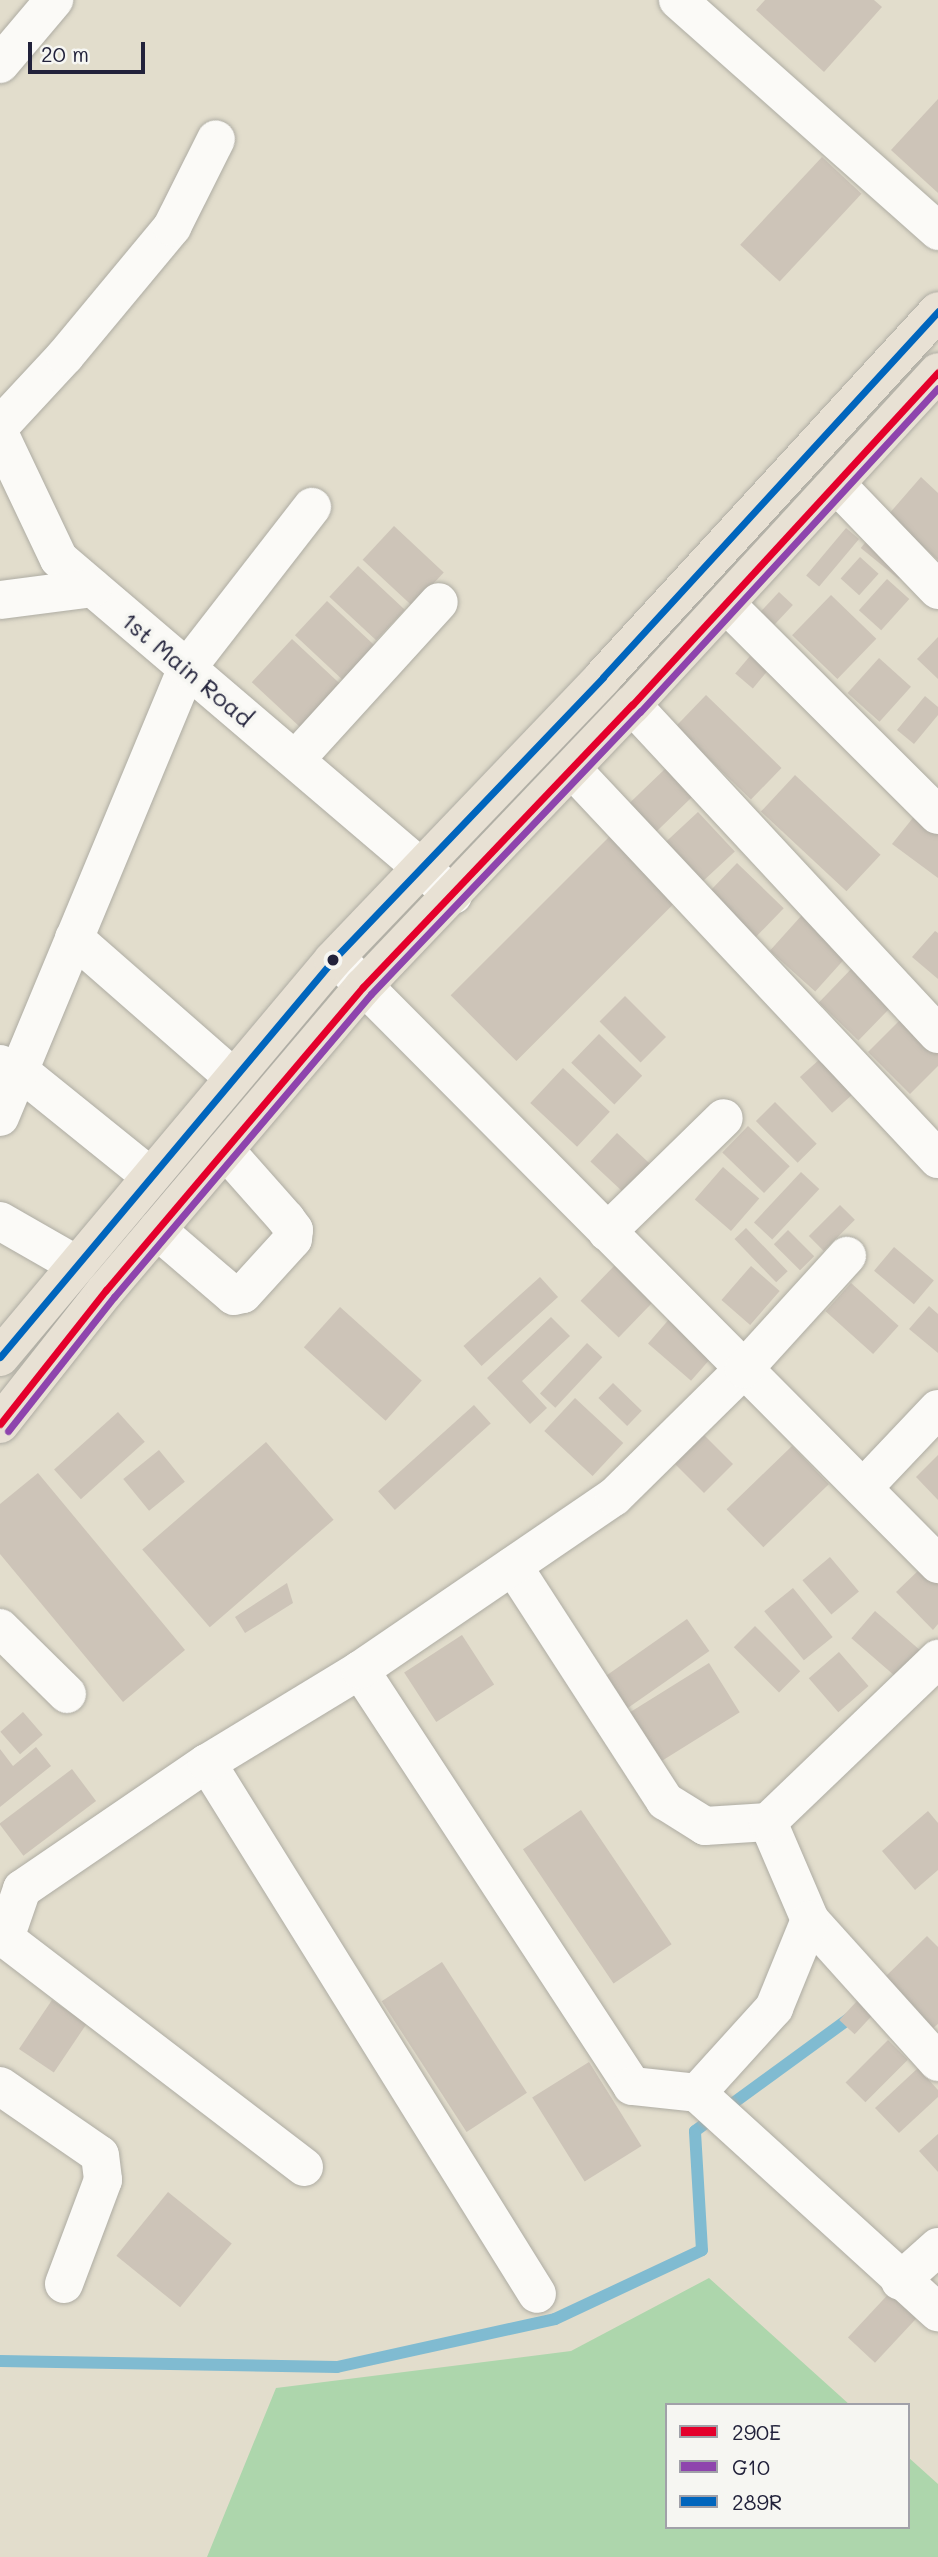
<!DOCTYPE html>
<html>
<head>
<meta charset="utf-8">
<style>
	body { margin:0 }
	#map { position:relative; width:938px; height:2557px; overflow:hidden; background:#e2ddcc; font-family:Mali,sans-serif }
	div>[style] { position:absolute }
	.green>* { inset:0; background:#add6ac }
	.stream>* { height:12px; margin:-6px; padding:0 6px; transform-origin:6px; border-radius:6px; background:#80bbd1 }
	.building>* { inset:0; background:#cdc4b8; transform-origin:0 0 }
	.roads { filter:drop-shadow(0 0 2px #aeaca3) drop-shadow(0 0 2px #aeaca3) }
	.minor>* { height:38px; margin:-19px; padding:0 19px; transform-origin:19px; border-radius:19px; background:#fbfaf7 }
	.major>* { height:38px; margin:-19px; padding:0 19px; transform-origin:19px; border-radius:19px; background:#e8e1d4 }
	.bus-1>* { height:7px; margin:-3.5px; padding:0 3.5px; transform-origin:3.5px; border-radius:3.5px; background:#e4002b }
	.bus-2>* { height:7px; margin:-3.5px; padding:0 3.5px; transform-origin:3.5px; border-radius:3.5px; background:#8e44ad }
	.bus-3>* { height:7px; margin:-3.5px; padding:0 3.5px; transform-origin:3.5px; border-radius:3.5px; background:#0065bd }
	.dots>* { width:19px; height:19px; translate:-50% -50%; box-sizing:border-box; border:4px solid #f6f6f2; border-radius:50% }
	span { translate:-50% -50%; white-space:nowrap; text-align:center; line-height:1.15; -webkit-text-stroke:7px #f6f6f2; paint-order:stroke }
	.street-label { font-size:24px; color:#22223b }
	.legend { position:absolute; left:665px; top:2403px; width:245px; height:126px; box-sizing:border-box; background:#f6f6f2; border:2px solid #a1a1a9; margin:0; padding:9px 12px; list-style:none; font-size:21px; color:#22223b }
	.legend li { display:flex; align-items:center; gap:14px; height:35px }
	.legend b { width:35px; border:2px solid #a1a1a9 }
	.scale { position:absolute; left:28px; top:42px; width:117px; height:32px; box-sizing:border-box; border:4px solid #22223b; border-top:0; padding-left:9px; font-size:21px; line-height:24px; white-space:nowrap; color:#22223b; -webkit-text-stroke:5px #f6f6f2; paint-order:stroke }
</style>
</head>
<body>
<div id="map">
	<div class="green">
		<i style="clip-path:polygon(709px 2278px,850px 2405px,667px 2405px,667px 2527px,908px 2527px,908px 2457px,938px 2484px,938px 2557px,207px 2557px,276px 2388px,571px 2351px)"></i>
	</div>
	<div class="stream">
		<i style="left:0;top:2361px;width:337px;rotate:1deg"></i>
		<i style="left:337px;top:2367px;width:223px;rotate:-12.4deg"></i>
		<i style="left:555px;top:2319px;width:162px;rotate:-25.1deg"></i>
		<i style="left:702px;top:2250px;width:119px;rotate:-93.4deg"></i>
		<i style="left:695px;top:2131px;width:197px;rotate:-36.1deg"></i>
	</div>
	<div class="building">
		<i style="clip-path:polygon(765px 0,874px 0,882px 7px,824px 72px,756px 10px)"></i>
		<i style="clip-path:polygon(938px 99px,938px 193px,891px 150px)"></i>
		<i style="left:822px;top:157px;width:54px;height:120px;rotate:43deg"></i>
		<i style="clip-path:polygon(921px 477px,938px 493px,938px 560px,888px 515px)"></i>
		<i style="left:394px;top:526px;width:68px;height:46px;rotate:43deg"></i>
		<i style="left:846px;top:528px;width:17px;height:62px;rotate:40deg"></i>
		<i style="left:869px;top:538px;width:49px;height:13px;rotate:39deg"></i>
		<i style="left:860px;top:557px;width:25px;height:29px;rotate:42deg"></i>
		<i style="left:358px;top:566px;width:64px;height:42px;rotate:43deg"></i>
		<i style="left:887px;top:579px;width:30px;height:42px;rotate:42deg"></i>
		<i style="left:779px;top:592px;width:19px;height:32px;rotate:43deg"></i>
		<i style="left:831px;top:595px;width:63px;height:56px;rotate:44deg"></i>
		<i style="left:327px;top:601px;width:71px;height:47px;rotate:43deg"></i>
		<i style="clip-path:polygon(938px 637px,938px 679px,917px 659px)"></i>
		<i style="left:292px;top:639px;width:74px;height:59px;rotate:43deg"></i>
		<i style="left:750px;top:656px;width:23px;height:23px;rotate:40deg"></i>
		<i style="left:879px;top:658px;width:43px;height:47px;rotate:42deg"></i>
		<i style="left:706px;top:695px;width:105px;height:44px;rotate:44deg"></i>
		<i style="clip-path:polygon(925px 696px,938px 707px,938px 715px,914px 744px,897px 730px)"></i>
		<i style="left:667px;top:767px;width:39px;height:52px;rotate:46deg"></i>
		<i style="left:795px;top:775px;width:117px;height:50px;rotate:43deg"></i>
		<i style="left:698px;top:812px;width:54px;height:46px;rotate:47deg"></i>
		<i style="clip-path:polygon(916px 814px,938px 831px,938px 878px,892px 844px)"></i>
		<i style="left:614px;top:832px;width:93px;height:231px;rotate:45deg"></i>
		<i style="left:737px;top:863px;width:65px;height:50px;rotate:44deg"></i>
		<i style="left:802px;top:915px;width:61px;height:48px;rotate:42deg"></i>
		<i style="clip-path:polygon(935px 931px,938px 933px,938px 979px,912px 957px)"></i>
		<i style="left:855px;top:965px;width:55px;height:52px;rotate:44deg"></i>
		<i style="left:625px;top:996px;width:58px;height:36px;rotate:45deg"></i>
		<i style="clip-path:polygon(904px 1016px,938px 1050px,938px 1066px,910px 1094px,868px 1052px)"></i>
		<i style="left:599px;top:1034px;width:60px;height:40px;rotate:44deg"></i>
		<i style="left:820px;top:1059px;width:48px;height:27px;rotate:48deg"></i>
		<i style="left:563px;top:1068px;width:64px;height:48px;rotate:43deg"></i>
		<i style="left:775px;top:1102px;width:59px;height:27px;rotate:45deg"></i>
		<i style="left:748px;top:1126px;width:58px;height:37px;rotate:44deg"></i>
		<i style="left:617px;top:1133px;width:45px;height:39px;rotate:43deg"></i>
		<i style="left:723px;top:1167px;width:48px;height:43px;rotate:41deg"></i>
		<i style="left:801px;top:1172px;width:25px;height:69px;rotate:43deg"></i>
		<i style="left:840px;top:1205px;width:21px;height:44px;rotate:45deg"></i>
		<i style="left:746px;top:1228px;width:60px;height:16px;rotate:46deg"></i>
		<i style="left:788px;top:1230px;width:37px;height:20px;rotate:45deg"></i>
		<i style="left:894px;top:1247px;width:52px;height:31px;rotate:40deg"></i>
		<i style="left:616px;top:1264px;width:53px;height:51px;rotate:44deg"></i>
		<i style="left:751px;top:1266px;width:38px;height:45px;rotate:41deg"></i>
		<i style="left:540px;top:1277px;width:27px;height:103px;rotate:48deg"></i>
		<i style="left:851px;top:1283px;width:64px;height:38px;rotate:42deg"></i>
		<i style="clip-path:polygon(929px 1306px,938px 1314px,938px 1353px,909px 1329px)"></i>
		<i style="left:340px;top:1307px;width:110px;height:54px;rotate:42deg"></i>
		<i style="clip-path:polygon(551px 1317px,570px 1336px,522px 1381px,547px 1408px,530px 1424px,487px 1378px)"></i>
		<i style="left:671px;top:1317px;width:57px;height:35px;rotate:41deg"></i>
		<i style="left:587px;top:1343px;width:21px;height:69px;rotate:43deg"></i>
		<i style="left:613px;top:1383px;width:40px;height:21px;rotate:44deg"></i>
		<i style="left:575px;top:1398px;width:66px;height:45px;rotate:43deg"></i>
		<i style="left:474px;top:1405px;width:25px;height:129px;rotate:48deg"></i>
		<i style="left:118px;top:1412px;width:40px;height:86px;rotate:48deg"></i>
		<i style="left:704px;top:1435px;width:41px;height:41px;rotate:45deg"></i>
		<i style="left:266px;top:1442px;width:103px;height:164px;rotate:49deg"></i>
		<i style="left:792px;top:1446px;width:53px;height:91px;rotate:46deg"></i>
		<i style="left:159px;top:1450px;width:41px;height:46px;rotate:51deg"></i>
		<i style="clip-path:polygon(938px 1455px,938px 1500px,916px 1477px)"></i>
		<i style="clip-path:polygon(38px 1473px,185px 1650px,123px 1702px,0 1554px,0 1504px)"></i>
		<i style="left:830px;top:1557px;width:45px;height:36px;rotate:50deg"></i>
		<i style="clip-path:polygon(923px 1566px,938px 1582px,938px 1624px,933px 1630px,896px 1592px)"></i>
		<i style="clip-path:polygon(287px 1583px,293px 1603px,245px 1633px,235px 1617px)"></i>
		<i style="left:793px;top:1588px;width:63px;height:37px;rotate:51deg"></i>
		<i style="left:875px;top:1611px;width:62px;height:36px;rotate:41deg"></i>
		<i style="left:687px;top:1619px;width:39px;height:104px;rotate:55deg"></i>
		<i style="left:755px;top:1626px;width:64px;height:30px;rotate:45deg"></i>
		<i style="left:462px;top:1635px;width:59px;height:69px;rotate:57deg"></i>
		<i style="left:839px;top:1652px;width:45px;height:40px;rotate:49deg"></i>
		<i style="left:709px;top:1663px;width:58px;height:103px;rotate:58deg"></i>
		<i style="left:23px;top:1712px;width:30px;height:30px;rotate:49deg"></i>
		<i style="clip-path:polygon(36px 1747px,51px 1766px,0 1807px,0 1749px,13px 1766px)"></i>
		<i style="left:72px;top:1769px;width:40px;height:91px;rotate:53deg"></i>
		<i style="left:581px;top:1810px;width:162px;height:70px;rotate:56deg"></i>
		<i style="clip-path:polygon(928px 1811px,938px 1823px,938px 1870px,915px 1890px,882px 1851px)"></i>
		<i style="clip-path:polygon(927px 1936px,938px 1947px,938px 2024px,933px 2028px,884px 1978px)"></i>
		<i style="left:442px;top:1962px;width:156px;height:72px;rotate:57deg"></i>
		<i style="left:52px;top:2000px;width:42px;height:59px;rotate:34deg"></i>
		<i style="left:857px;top:2001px;width:21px;height:26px;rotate:43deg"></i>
		<i style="left:888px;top:2040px;width:28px;height:60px;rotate:45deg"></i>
		<i style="left:589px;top:2062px;width:99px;height:67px;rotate:58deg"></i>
		<i style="clip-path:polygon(918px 2068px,938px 2090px,938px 2097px,899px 2133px,875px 2108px)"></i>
		<i style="clip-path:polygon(938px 2134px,938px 2172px,919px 2151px)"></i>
		<i style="left:168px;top:2192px;width:82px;height:82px;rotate:39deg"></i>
		<i style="left:895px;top:2287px;width:37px;height:69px;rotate:43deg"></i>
	</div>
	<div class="roads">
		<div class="minor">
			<i style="left:678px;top:0;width:348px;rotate:41.6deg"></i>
			<i style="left:0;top:64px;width:84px;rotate:-49.8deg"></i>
			<i style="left:0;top:426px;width:96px;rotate:-47.1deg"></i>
			<i style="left:65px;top:356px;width:168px;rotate:-50.3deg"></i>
			<i style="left:172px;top:227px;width:98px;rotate:-63.4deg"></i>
			<i style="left:0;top:435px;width:137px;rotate:64.6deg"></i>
			<i style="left:59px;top:559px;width:518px;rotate:40.46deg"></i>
			<i style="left:836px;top:484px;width:147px;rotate:46.1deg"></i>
			<i style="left:0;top:600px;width:93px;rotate:-7.4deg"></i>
			<i style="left:726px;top:604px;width:299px;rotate:44.9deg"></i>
			<i style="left:632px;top:705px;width:449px;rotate:47.1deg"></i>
			<i style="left:296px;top:759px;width:212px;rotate:-47.7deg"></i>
			<i style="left:572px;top:769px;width:535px;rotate:46.82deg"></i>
			<i style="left:74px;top:938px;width:211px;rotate:41.2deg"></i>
			<i style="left:340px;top:962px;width:849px;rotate:45.19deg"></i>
			<i style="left:0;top:1064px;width:22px;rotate:21deg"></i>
			<i style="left:21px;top:1072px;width:166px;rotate:38.9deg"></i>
			<i style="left:0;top:1117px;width:486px;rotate:-67.4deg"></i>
			<i style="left:187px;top:668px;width:204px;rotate:-52.2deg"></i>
			<i style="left:0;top:1221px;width:86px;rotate:29.8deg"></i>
			<i style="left:157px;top:1230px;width:101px;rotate:40.6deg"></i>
			<i style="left:234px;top:1296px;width:9px;rotate:-13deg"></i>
			<i style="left:243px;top:1294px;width:74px;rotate:-47.7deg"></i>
			<i style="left:293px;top:1239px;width:9px;rotate:-84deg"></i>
			<i style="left:294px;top:1230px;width:14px;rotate:-126deg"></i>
			<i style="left:286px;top:1219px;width:92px;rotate:-131.5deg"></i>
			<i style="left:607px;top:1232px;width:163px;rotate:-44.3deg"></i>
			<i style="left:863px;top:1488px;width:109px;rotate:-46.5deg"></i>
			<i style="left:513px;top:1566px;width:280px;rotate:57.1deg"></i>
			<i style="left:665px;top:1801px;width:47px;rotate:32deg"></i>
			<i style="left:705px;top:1826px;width:63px;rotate:-3.6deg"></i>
			<i style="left:768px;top:1822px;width:107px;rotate:66.8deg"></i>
			<i style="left:810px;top:1920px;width:191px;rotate:48deg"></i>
			<i style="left:0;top:1628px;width:94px;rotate:44.6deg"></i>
			<i style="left:360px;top:1670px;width:497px;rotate:56.8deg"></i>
			<i style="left:632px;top:2086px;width:65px;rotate:6.1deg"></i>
			<i style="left:697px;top:2093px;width:326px;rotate:42.3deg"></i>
			<i style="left:207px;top:1763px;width:625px;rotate:58.14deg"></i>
			<i style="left:768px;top:1822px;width:236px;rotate:-43.8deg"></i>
			<i style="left:0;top:2086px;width:121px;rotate:34.6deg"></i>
			<i style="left:100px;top:2155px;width:25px;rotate:83deg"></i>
			<i style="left:103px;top:2180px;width:111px;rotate:110.6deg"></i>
			<i style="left:697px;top:2093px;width:115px;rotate:-47.8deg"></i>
			<i style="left:774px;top:2008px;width:95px;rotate:-67.8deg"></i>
			<i style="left:304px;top:2167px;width:377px;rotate:-142.6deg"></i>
			<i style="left:5px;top:1938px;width:52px;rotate:-70.9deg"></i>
			<i style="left:22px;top:1889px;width:224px;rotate:-34.3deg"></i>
			<i style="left:207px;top:1763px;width:179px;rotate:-31.3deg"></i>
			<i style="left:360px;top:1670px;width:307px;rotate:-34.3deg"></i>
			<i style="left:614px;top:1497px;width:182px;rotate:-44.6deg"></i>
			<i style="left:744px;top:1369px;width:153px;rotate:-47.7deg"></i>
			<i style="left:900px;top:2281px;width:51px;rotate:-41.8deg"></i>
		</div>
		<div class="major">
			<i style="left:0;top:1357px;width:518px;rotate:-50.01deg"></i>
			<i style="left:333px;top:960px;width:391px;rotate:-46.3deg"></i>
			<i style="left:603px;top:677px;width:496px;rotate:-47.5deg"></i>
			<i style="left:0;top:1424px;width:171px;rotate:-51.7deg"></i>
			<i style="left:106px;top:1290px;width:397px;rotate:-49.7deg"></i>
			<i style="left:363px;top:987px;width:390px;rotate:-46.4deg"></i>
			<i style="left:632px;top:705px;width:452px;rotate:-47.4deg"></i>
		</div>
	</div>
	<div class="bus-1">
		<i style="left:0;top:1424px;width:171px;rotate:-51.7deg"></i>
		<i style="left:106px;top:1290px;width:397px;rotate:-49.7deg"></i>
		<i style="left:363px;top:987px;width:390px;rotate:-46.4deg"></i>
		<i style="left:632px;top:705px;width:452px;rotate:-47.4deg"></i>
	</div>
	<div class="bus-2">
		<i style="left:8px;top:1431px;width:171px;rotate:-51.7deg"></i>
		<i style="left:114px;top:1297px;width:397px;rotate:-49.7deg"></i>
		<i style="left:371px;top:994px;width:390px;rotate:-46.4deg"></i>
		<i style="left:640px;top:712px;width:440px;rotate:-47.4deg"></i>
	</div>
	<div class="bus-3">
		<i style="left:0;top:1357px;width:518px;rotate:-50.01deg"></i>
		<i style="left:333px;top:960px;width:391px;rotate:-46.3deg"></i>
		<i style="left:603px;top:677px;width:496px;rotate:-47.5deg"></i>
	</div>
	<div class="dots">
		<i style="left:333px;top:960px;background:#22223b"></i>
	</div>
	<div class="street-label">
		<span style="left:188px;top:669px;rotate:40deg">1st Main Road</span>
	</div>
	<ul class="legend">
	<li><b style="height:9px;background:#e4002b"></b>290E</li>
	<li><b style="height:9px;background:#8e44ad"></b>G10</li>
	<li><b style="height:9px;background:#0065bd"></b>289R</li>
	</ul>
	<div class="scale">20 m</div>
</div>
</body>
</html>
